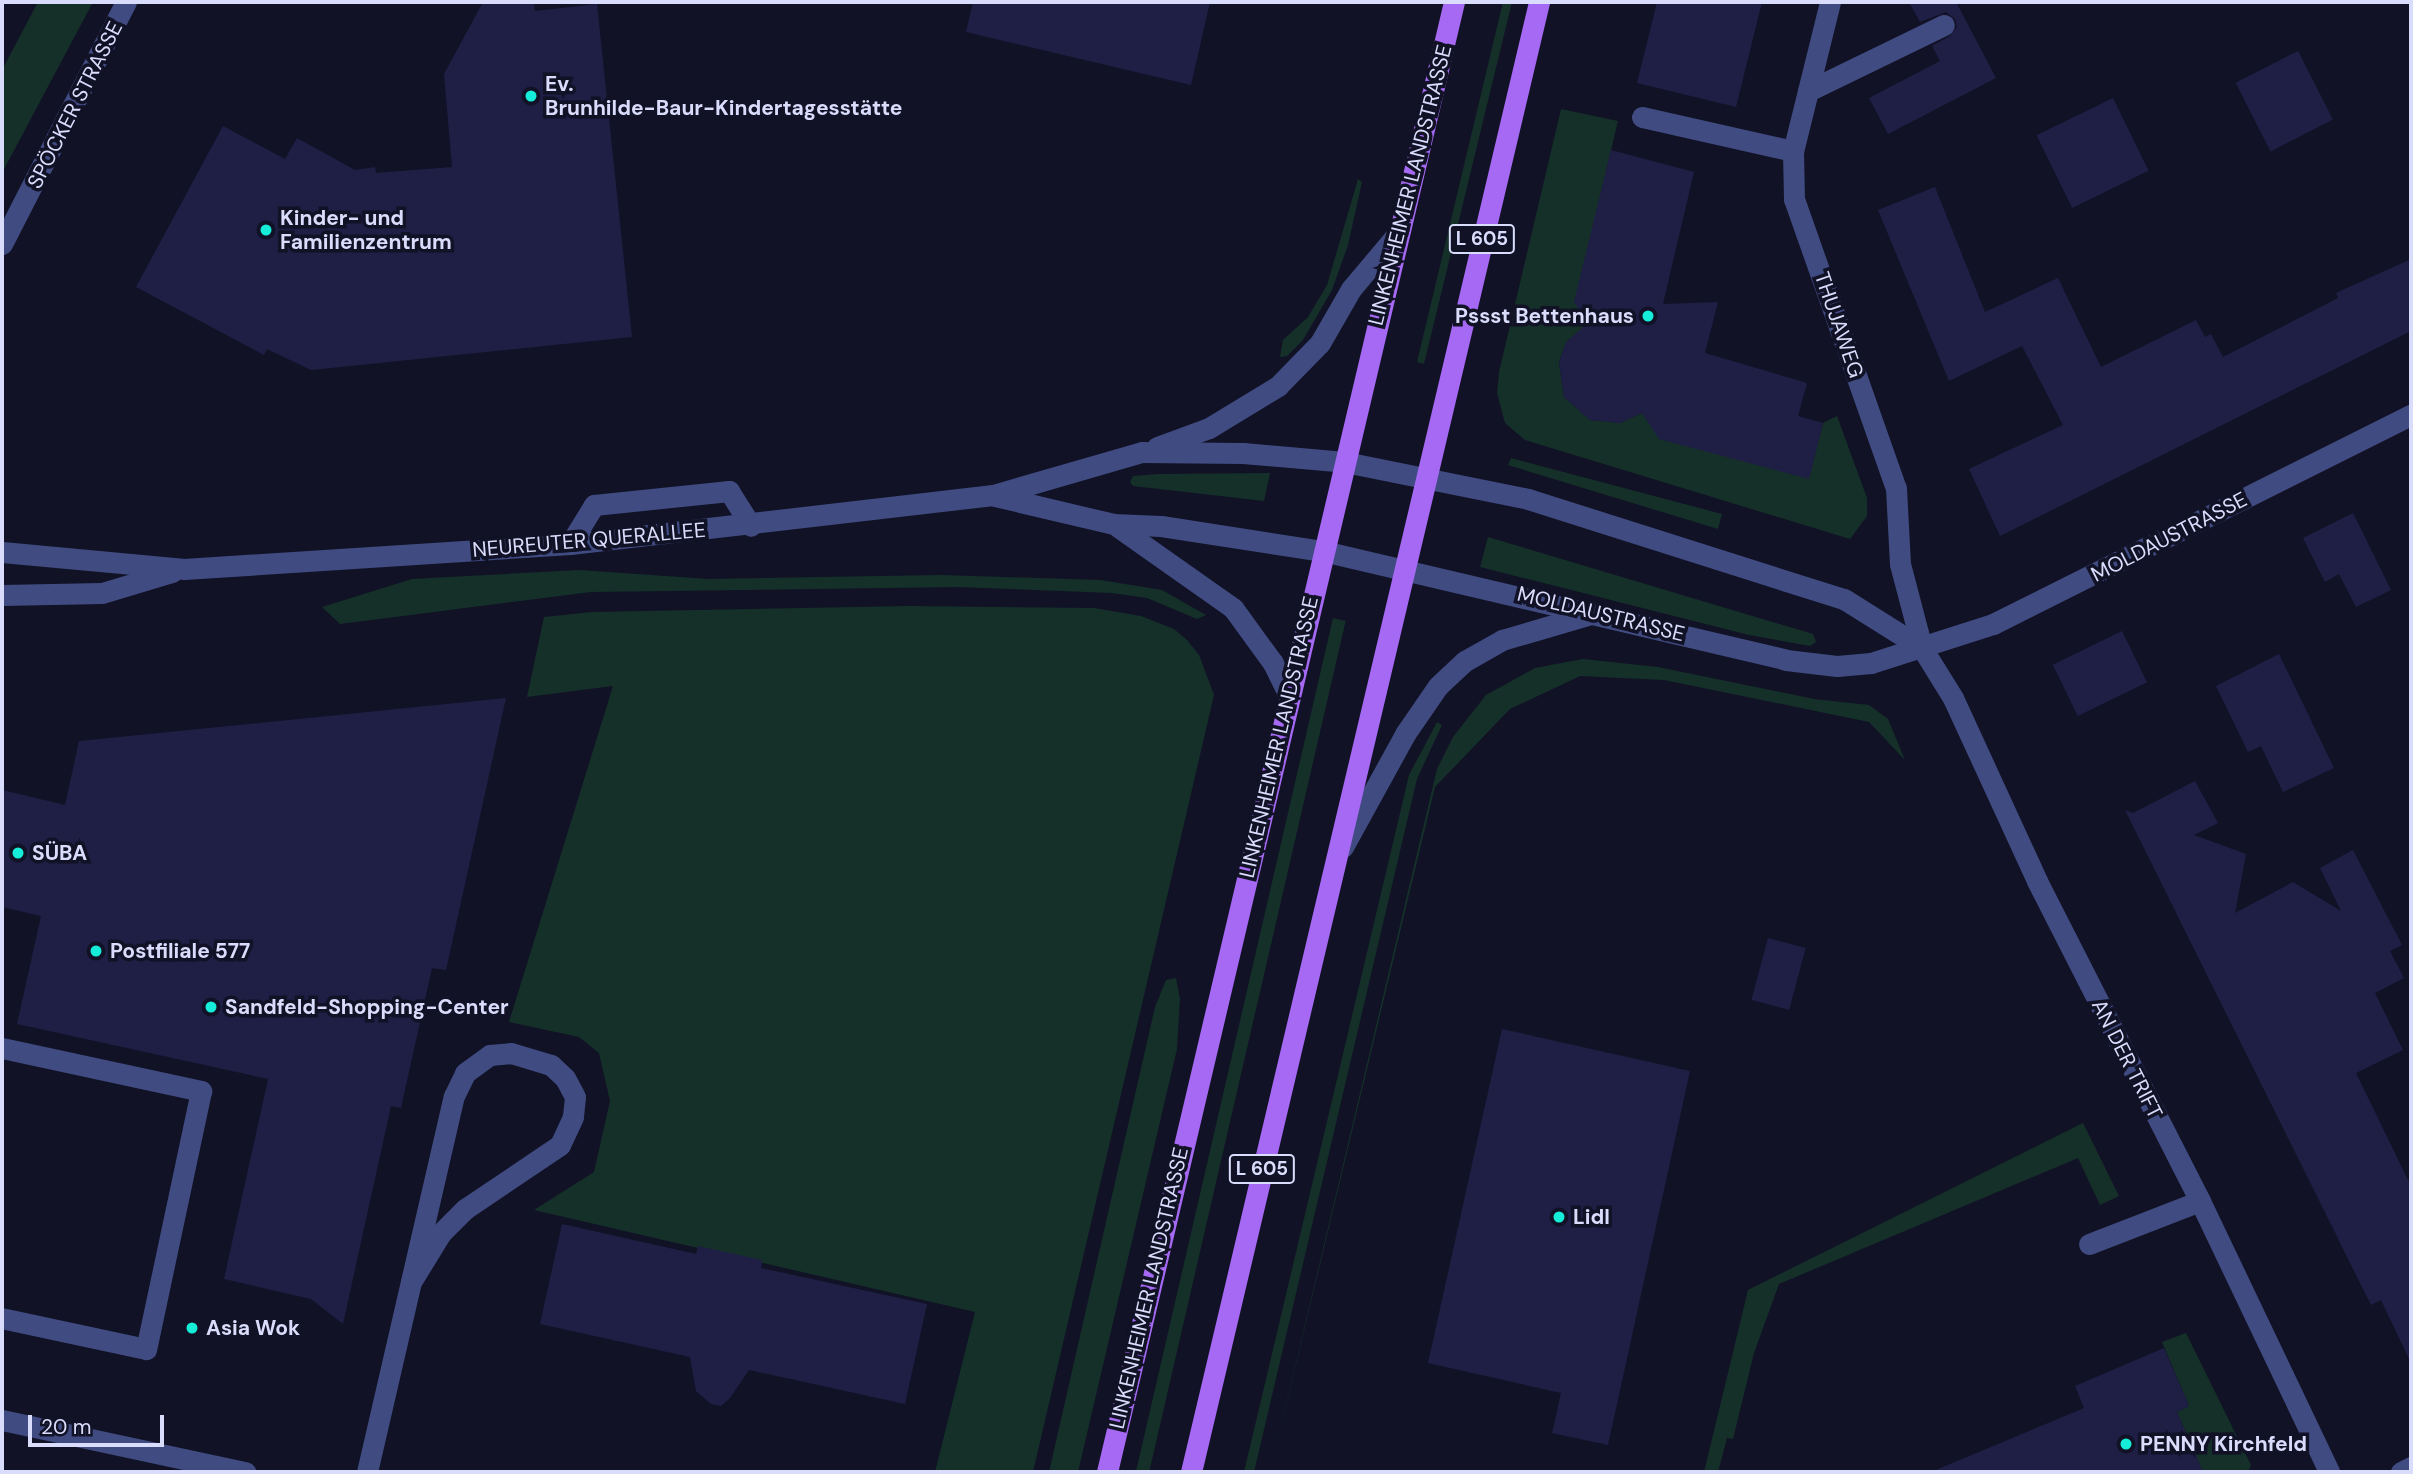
<!DOCTYPE html>
<html>
<head>
<meta charset="utf-8">
<style>
	body { margin:0 }
	#map { position:relative; width:2413px; height:1474px; overflow:hidden; background:#111226; font-family:"DM Sans",sans-serif }
	div>[style] { position:absolute }
	.green>* { inset:0; background:#153029; transform-origin:0 0 }
	.building>* { inset:0; background:#1f1f46; transform-origin:0 0 }
	.minor>* { height:21px; margin:-10.5px; padding:0 10.5px; transform-origin:10.5px; border-radius:10.5px; background:#404b81 }
	.major>* { height:21px; margin:-10.5px; padding:0 10.5px; transform-origin:10.5px; border-radius:10.5px; background:#a569f3 }
	.dots>* { width:19px; height:19px; translate:-50% -50%; box-sizing:border-box; border:4px solid #111226; border-radius:50% }
	span { translate:-50% -50%; white-space:nowrap; text-align:center; line-height:1.15; -webkit-text-stroke:7px #111226; paint-order:stroke }
	.shield-label span { padding:2px 5px; background:#111226; border:2px solid; border-radius:5px; -webkit-text-stroke-width:0 }
	.shield-label { font-size:19px; color:#dadcfc; font-weight:700 }
	.poi-label { font-size:21px; color:#dadcfc; font-weight:700 }
	.left { translate:0 -50%; text-align:left }
	.right { translate:-100% -50%; text-align:right }
	.street-label { font-size:21px; color:#dadcfc }
	.frame { position:absolute; inset:0; border:4px solid #dadcfc; pointer-events:none }
	.scale { position:absolute; left:28px; top:1415px; width:136px; height:32px; box-sizing:border-box; border:4px solid #dadcfc; border-top:0; padding-left:9px; font-size:21px; line-height:24px; white-space:nowrap; color:#dadcfc; -webkit-text-stroke:5px #111226; paint-order:stroke }
</style>
</head>
<body>
<div id="map">
	<div class="green">
		<i style="clip-path:polygon(38px 2px,93px 2px,2px 173px,2px 70px)"></i>
		<i style="clip-path:polygon(1503px 2px,1512px 2px,1424px 364px,1417px 362px)"></i>
		<i style="clip-path:polygon(1561px 109px,1618px 121px,1575px 302px,1589px 325px,1566px 342px,1559px 362px,1564px 397px,1590px 420px,1620px 423px,1642px 413px,1660px 439px,1809px 478px,1823px 423px,1837px 416px,1867px 498px,1867px 516px,1850px 539px,1525px 440px,1505px 423px,1497px 393px,1499px 372px)"></i>
		<i style="clip-path:polygon(1358px 179px,1362px 182px,1348px 245px,1332px 290px,1303px 340px,1287px 356px,1280px 357px,1283px 340px,1308px 317px,1327px 285px)"></i>
		<i style="clip-path:polygon(1511px 458px,1722px 514px,1718px 529px,1508px 465px)"></i>
		<i style="clip-path:polygon(1270px 473px,1264px 501px,1133px 486px,1130px 482px,1133px 476px,1158px 474px)"></i>
		<i style="clip-path:polygon(1488px 537px,1813px 634px,1816px 642px,1810px 646px,1749px 635px,1480px 567px)"></i>
		<i style="clip-path:polygon(580px 570px,708px 579px,941px 575px,1100px 580px,1162px 590px,1206px 615px,1197px 619px,1147px 598px,1112px 593px,957px 587px,591px 592px,340px 624px,322px 607px,412px 579px)"></i>
		<i style="clip-path:polygon(908px 606px,1094px 608px,1141px 616px,1174px 629px,1187px 640px,1199px 655px,1214px 695px,1033px 1472px,935px 1472px,975px 1312px,534px 1210px,594px 1172px,610px 1101px,599px 1053px,579px 1037px,509px 1022px,613px 686px,527px 697px,544px 617px,592px 612px)"></i>
		<i style="left:1333px;top:618px;width:13px;height:878px;rotate:13deg"></i>
		<i style="clip-path:polygon(1583px 659px,1658px 667px,1814px 699px,1869px 705px,1888px 719px,1905px 760px,1869px 722px,1664px 680px,1580px 676px,1510px 709px,1435px 787px,1270px 1472px,1437px 769px,1453px 737px,1486px 695px,1535px 668px)"></i>
		<i style="clip-path:polygon(1437px 722px,1442px 725px,1417px 779px,1254px 1472px,1244px 1472px,1409px 775px)"></i>
		<i style="clip-path:polygon(1176px 978px,1180px 999px,1177px 1049px,1078px 1472px,1049px 1472px,1155px 1007px,1166px 980px)"></i>
		<i style="clip-path:polygon(2083px 1123px,2119px 1196px,2100px 1205px,2078px 1158px,1779px 1284px,1754px 1353px,1733px 1439px,1727px 1438px,1718px 1472px,1704px 1472px,1748px 1290px)"></i>
		<i style="clip-path:polygon(2186px 1333px,2251px 1465px,2248px 1472px,2203px 1472px,2177px 1412px,2189px 1406px,2162px 1342px)"></i>
	</div>
	<div class="building">
		<i style="clip-path:polygon(483px 2px,534px 2px,535px 11px,597px 4px,632px 337px,311px 370px,267px 349px,264px 355px,136px 287px,223px 126px,285px 159px,297px 138px,355px 170px,375px 167px,376px 173px,452px 167px,444px 74px)"></i>
		<i style="clip-path:polygon(973px 2px,1210px 2px,1191px 85px,966px 32px)"></i>
		<i style="clip-path:polygon(1657px 2px,1762px 2px,1736px 107px,1637px 83px)"></i>
		<i style="clip-path:polygon(1909px 2px,1956px 2px,1996px 78px,1888px 134px,1869px 98px,1940px 61px,1932px 46px,1950px 36px,1957px 27px,1955px 19px,1946px 12px,1920px 22px)"></i>
		<i style="left:2298px;top:51px;width:77px;height:70px;rotate:63deg"></i>
		<i style="left:2113px;top:98px;width:81px;height:85px;rotate:64deg"></i>
		<i style="clip-path:polygon(1611px 150px,1694px 172px,1663px 304px,1718px 302px,1705px 353px,1807px 383px,1798px 416px,1823px 423px,1809px 479px,1659px 439px,1642px 413px,1620px 423px,1590px 420px,1564px 397px,1559px 362px,1566px 342px,1588px 323px,1574px 302px)"></i>
		<i style="clip-path:polygon(1935px 187px,1985px 312px,2058px 278px,2101px 367px,2196px 320px,2205px 337px,2211px 334px,2223px 357px,2338px 298px,2336px 293px,2411px 259px,2411px 331px,2000px 536px,1969px 469px,2063px 425px,2022px 346px,1949px 381px,1878px 210px)"></i>
		<i style="clip-path:polygon(2353px 513px,2391px 590px,2356px 607px,2339px 574px,2325px 582px,2303px 538px)"></i>
		<i style="left:2122px;top:631px;width:57px;height:77px;rotate:64deg"></i>
		<i style="clip-path:polygon(2279px 654px,2334px 768px,2283px 792px,2261px 746px,2248px 752px,2216px 686px)"></i>
		<i style="clip-path:polygon(506px 698px,446px 970px,432px 968px,401px 1108px,391px 1106px,343px 1324px,311px 1299px,224px 1279px,268px 1079px,17px 1024px,41px 916px,2px 907px,2px 790px,65px 805px,79px 741px)"></i>
		<i style="clip-path:polygon(2195px 781px,2218px 823px,2194px 835px,2246px 854px,2235px 913px,2293px 882px,2341px 911px,2320px 868px,2353px 850px,2402px 945px,2390px 951px,2404px 978px,2375px 993px,2403px 1050px,2356px 1073px,2411px 1186px,2411px 1363px,2381px 1300px,2371px 1305px,2125px 810px,2133px 813px)"></i>
		<i style="left:1768px;top:938px;width:39px;height:64px;rotate:15deg"></i>
		<i style="clip-path:polygon(1502px 1029px,1690px 1071px,1608px 1445px,1552px 1433px,1561px 1393px,1428px 1363px)"></i>
		<i style="clip-path:polygon(562px 1224px,696px 1254px,698px 1246px,762px 1260px,761px 1268px,927px 1304px,905px 1404px,749px 1370px,730px 1398px,721px 1406px,711px 1404px,696px 1391px,690px 1357px,540px 1324px)"></i>
		<i style="clip-path:polygon(2164px 1348px,2189px 1406px,2177px 1412px,2203px 1472px,1931px 1472px,2084px 1408px,2075px 1386px)"></i>
	</div>
	<div class="minor">
		<i style="left:1830px;top:2px;width:154px;rotate:103.9deg"></i>
		<i style="left:1793px;top:151px;width:48px;rotate:88.8deg"></i>
		<i style="left:1794px;top:199px;width:306px;rotate:70.6deg"></i>
		<i style="left:1896px;top:488px;width:76px;rotate:87deg"></i>
		<i style="left:1900px;top:564px;width:87px;rotate:75.3deg"></i>
		<i style="left:1922px;top:648px;width:59px;rotate:58.2deg"></i>
		<i style="left:1953px;top:698px;width:201px;rotate:65.3deg"></i>
		<i style="left:2037px;top:881px;width:359px;rotate:63deg"></i>
		<i style="left:2200px;top:1201px;width:300px;rotate:64.5deg"></i>
		<i style="left:1808px;top:91px;width:151px;rotate:-25.9deg"></i>
		<i style="left:1642px;top:117px;width:155px;rotate:12.7deg"></i>
		<i style="left:2px;top:244px;width:272px;rotate:-62.9deg"></i>
		<i style="left:1157px;top:447px;width:55px;rotate:-20.1deg"></i>
		<i style="left:1209px;top:428px;width:81px;rotate:-31.3deg"></i>
		<i style="left:1278px;top:386px;width:60px;rotate:-45.7deg"></i>
		<i style="left:1320px;top:343px;width:62px;rotate:-60.1deg"></i>
		<i style="left:1351px;top:289px;width:75px;rotate:-49.9deg"></i>
		<i style="left:995px;top:496px;width:121px;rotate:13.3deg"></i>
		<i style="left:1113px;top:524px;width:48px;rotate:2.4deg"></i>
		<i style="left:1161px;top:526px;width:164px;rotate:8.8deg"></i>
		<i style="left:1323px;top:551px;width:476px;rotate:13.2deg"></i>
		<i style="left:1786px;top:660px;width:51px;rotate:6.7deg"></i>
		<i style="left:1837px;top:666px;width:34px;rotate:-5deg"></i>
		<i style="left:1871px;top:663px;width:128px;rotate:-17.7deg"></i>
		<i style="left:1993px;top:624px;width:467px;rotate:-26.6deg"></i>
		<i style="left:1118px;top:527px;width:141px;rotate:35.2deg"></i>
		<i style="left:1233px;top:608px;width:68px;rotate:54deg"></i>
		<i style="left:1273px;top:663px;width:37px;rotate:64deg"></i>
		<i style="left:570px;top:544px;width:46px;rotate:-58.4deg"></i>
		<i style="left:594px;top:505px;width:136px;rotate:-5.9deg"></i>
		<i style="left:729px;top:491px;width:41px;rotate:57.8deg"></i>
		<i style="left:2px;top:552px;width:183px;rotate:5.3deg"></i>
		<i style="left:184px;top:569px;width:387px;rotate:-3.7deg"></i>
		<i style="left:570px;top:544px;width:426px;rotate:-6.6deg"></i>
		<i style="left:993px;top:495px;width:155px;rotate:-16.1deg"></i>
		<i style="left:1142px;top:452px;width:101px;rotate:0.6deg"></i>
		<i style="left:1243px;top:453px;width:102px;rotate:5deg"></i>
		<i style="left:1345px;top:462px;width:187px;rotate:11.4deg"></i>
		<i style="left:1528px;top:499px;width:331px;rotate:17.6deg"></i>
		<i style="left:1844px;top:599px;width:92px;rotate:32.1deg"></i>
		<i style="left:2px;top:595px;width:100px;rotate:-1.1deg"></i>
		<i style="left:102px;top:593px;width:73px;rotate:-16.7deg"></i>
		<i style="left:1343px;top:847px;width:129px;rotate:-61.2deg"></i>
		<i style="left:1405px;top:734px;width:58px;rotate:-55.5deg"></i>
		<i style="left:1438px;top:686px;width:37px;rotate:-43deg"></i>
		<i style="left:1465px;top:661px;width:43px;rotate:-29.6deg"></i>
		<i style="left:1502px;top:640px;width:93px;rotate:-16.3deg"></i>
		<i style="left:2px;top:1048px;width:204px;rotate:12.2deg"></i>
		<i style="left:201px;top:1091px;width:264px;rotate:102deg"></i>
		<i style="left:146px;top:1349px;width:147px;rotate:-167.9deg"></i>
		<i style="left:2089px;top:1244px;width:119px;rotate:-21.2deg"></i>
		<i style="left:2px;top:1420px;width:249px;rotate:12.1deg"></i>
		<i style="left:367px;top:1472px;width:386px;rotate:-77deg"></i>
		<i style="left:454px;top:1096px;width:25px;rotate:-64deg"></i>
		<i style="left:465px;top:1073px;width:31px;rotate:-36deg"></i>
		<i style="left:490px;top:1055px;width:21px;rotate:-5deg"></i>
		<i style="left:511px;top:1053px;width:42px;rotate:16.7deg"></i>
		<i style="left:551px;top:1065px;width:19px;rotate:43deg"></i>
		<i style="left:565px;top:1078px;width:21px;rotate:62deg"></i>
		<i style="left:575px;top:1097px;width:20px;rotate:96deg"></i>
		<i style="left:573px;top:1117px;width:31px;rotate:115deg"></i>
		<i style="left:560px;top:1145px;width:115px;rotate:146deg"></i>
		<i style="left:465px;top:1209px;width:34px;rotate:135deg"></i>
		<i style="left:441px;top:1233px;width:57px;rotate:121.5deg"></i>
		<i style="left:2401px;top:1472px;width:11px;rotate:-27deg"></i>
	</div>
	<div class="major">
		<i style="left:1107px;top:1472px;width:1510px;rotate:-76.72deg"></i>
		<i style="left:1191px;top:1472px;width:1511px;rotate:-76.68deg"></i>
	</div>
	<div class="dots">
		<i style="left:531px;top:96px;background:#15edd8"></i>
		<i style="left:266px;top:230px;background:#15edd8"></i>
		<i style="left:1648px;top:316px;background:#15edd8"></i>
		<i style="left:18px;top:853px;background:#15edd8"></i>
		<i style="left:96px;top:951px;background:#15edd8"></i>
		<i style="left:211px;top:1007px;background:#15edd8"></i>
		<i style="left:1559px;top:1217px;background:#15edd8"></i>
		<i style="left:192px;top:1328px;background:#15edd8"></i>
		<i style="left:2126px;top:1444px;background:#15edd8"></i>
	</div>
	<div class="shield-label">
		<span style="left:1482px;top:239px">L 605</span>
		<span style="left:1262px;top:1169px">L 605</span>
	</div>
	<div class="poi-label">
		<span class="left" style="left:545px;top:96px">Ev.<br>Brunhilde-Baur-Kindertagesstätte</span>
		<span class="left" style="left:280px;top:230px">Kinder- und<br>Familienzentrum</span>
		<span class="right" style="left:1634px;top:316px">Pssst Bettenhaus</span>
		<span class="left" style="left:32px;top:853px">SÜBA</span>
		<span class="left" style="left:110px;top:951px">Postfiliale 577</span>
		<span class="left" style="left:225px;top:1007px">Sandfeld-Shopping-Center</span>
		<span class="left" style="left:1573px;top:1217px">Lidl</span>
		<span class="left" style="left:206px;top:1328px">Asia Wok</span>
		<span class="left" style="left:2140px;top:1444px">PENNY Kirchfeld</span>
	</div>
	<div class="street-label">
		<span style="left:75px;top:105px;rotate:-63deg">SPÖCKER STRASSE</span>
		<span style="left:1410px;top:185px;rotate:-76deg">LINKENHEIMER LANDSTRASSE</span>
		<span style="left:1839px;top:325px;rotate:71deg">THUJAWEG</span>
		<span style="left:2169px;top:537px;rotate:-27deg">MOLDAUSTRASSE</span>
		<span style="left:589px;top:540px;rotate:-5deg">NEUREUTER QUERALLEE</span>
		<span style="left:1601px;top:614px;rotate:14deg">MOLDAUSTRASSE</span>
		<span style="left:1279px;top:737px;rotate:-77deg">LINKENHEIMER LANDSTRASSE</span>
		<span style="left:2127px;top:1059px;rotate:63deg">AN DER TRIFT</span>
		<span style="left:1149px;top:1288px;rotate:-77deg">LINKENHEIMER LANDSTRASSE</span>
	</div>
	<div class="frame"></div>
	<div class="scale">20 m</div>
</div>
</body>
</html>
